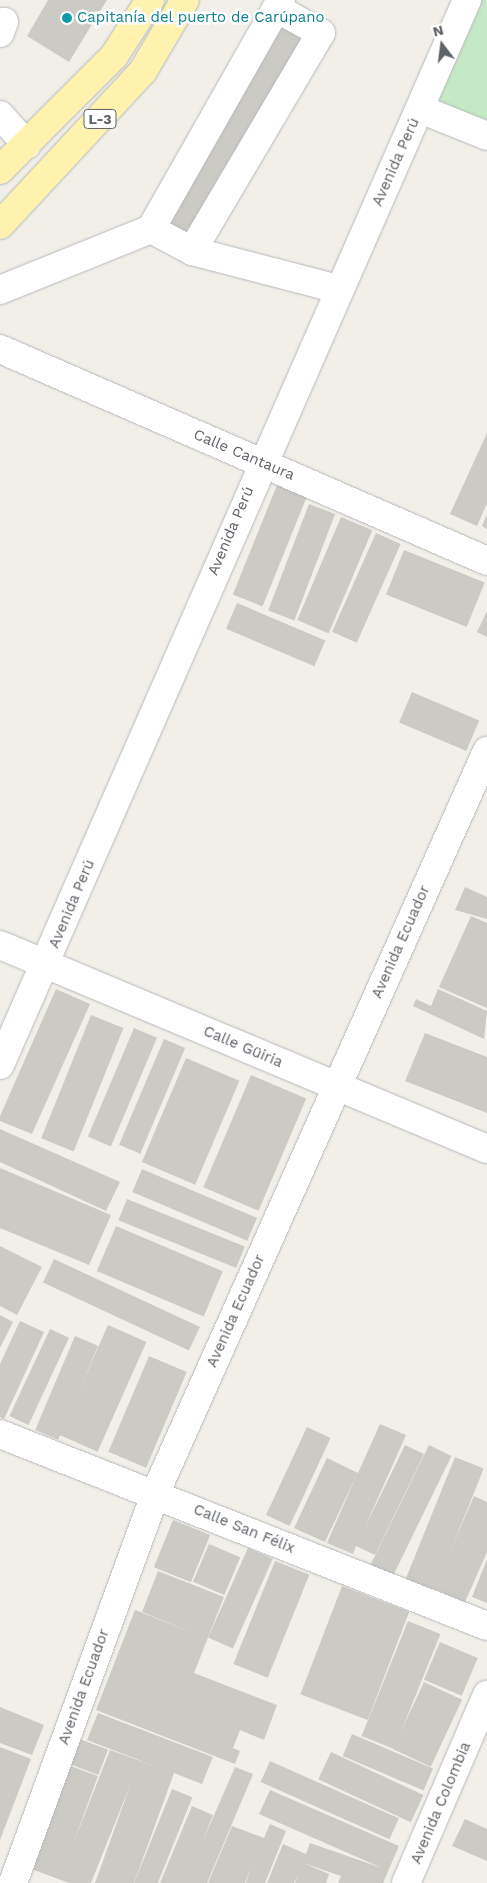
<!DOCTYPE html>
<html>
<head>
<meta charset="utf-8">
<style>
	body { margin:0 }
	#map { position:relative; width:487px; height:1883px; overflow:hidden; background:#f1efe8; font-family:"Work Sans",sans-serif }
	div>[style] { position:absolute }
	.green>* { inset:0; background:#c5e8c5 }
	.building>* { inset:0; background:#cccac5; transform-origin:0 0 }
	.roads { filter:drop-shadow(0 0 1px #b5b8bc) drop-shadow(0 0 1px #b5b8bc) }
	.minor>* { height:28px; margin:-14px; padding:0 14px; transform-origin:14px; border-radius:14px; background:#fff }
	.major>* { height:28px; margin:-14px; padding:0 14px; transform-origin:14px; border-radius:14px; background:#fff2af }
	.dots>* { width:14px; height:14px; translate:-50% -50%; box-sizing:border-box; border:2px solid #fff; border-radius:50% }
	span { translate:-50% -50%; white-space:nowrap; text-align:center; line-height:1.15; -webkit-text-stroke:5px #fff; paint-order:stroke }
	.shield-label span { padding:1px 4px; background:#fff; border:1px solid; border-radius:4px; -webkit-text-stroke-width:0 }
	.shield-label { font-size:14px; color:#5f6368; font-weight:700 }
	.culture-label { font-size:15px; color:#0d838f }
	.left { translate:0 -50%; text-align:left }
	.street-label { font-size:15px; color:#5f6368 }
	.north { position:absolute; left:417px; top:20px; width:50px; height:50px; -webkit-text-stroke:4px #fff; paint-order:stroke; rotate:345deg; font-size:14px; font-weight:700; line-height:20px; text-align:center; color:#5f6368 }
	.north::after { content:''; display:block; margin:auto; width:18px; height:22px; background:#5f6368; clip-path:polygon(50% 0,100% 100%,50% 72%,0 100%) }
</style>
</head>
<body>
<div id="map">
	<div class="green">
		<i style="clip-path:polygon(467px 0,487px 0,487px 136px,420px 109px)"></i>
	</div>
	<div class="building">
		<i style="clip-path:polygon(48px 0,107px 0,69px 62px,27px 36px)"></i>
		<i style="clip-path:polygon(299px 25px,317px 36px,192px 250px,154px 227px,268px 31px)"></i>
		<i style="clip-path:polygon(487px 433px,487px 503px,477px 526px,450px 514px)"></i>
		<i style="left:277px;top:485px;width:32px;height:118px;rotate:22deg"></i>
		<i style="left:309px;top:504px;width:28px;height:114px;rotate:21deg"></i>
		<i style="clip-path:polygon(487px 514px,487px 529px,482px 526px)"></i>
		<i style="left:341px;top:517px;width:34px;height:112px;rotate:23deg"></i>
		<i style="left:376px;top:533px;width:27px;height:108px;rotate:24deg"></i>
		<i style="left:404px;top:550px;width:87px;height:48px;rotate:22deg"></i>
		<i style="left:237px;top:603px;width:96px;height:28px;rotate:23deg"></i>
		<i style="clip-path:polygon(487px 611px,487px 637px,477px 632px)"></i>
		<i style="left:412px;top:692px;width:73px;height:33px;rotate:23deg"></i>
		<i style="clip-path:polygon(465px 887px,487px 897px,487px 919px,455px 910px)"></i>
		<i style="clip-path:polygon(471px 916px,487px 923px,487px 1008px,439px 987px)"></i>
		<i style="clip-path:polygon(56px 989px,90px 1004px,32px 1134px,0 1121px,0 1116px)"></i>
		<i style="clip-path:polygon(438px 989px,487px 1011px,484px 1039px,413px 1006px,416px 999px,431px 1006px)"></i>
		<i style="left:91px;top:1015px;width:35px;height:133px;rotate:22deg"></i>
		<i style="left:134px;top:1028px;width:25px;height:118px;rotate:23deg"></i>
		<i style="clip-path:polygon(425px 1033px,487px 1057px,487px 1113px,405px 1081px)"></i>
		<i style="left:164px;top:1039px;width:23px;height:115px;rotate:23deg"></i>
		<i style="left:186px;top:1058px;width:58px;height:113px;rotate:23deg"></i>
		<i style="left:251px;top:1075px;width:60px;height:122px;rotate:23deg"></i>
		<i style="clip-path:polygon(0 1129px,120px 1182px,106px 1211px,0 1162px)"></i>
		<i style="clip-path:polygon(0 1168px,111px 1215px,89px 1265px,0 1228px)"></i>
		<i style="left:142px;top:1169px;width:125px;height:25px;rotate:23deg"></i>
		<i style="left:127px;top:1199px;width:127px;height:23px;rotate:22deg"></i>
		<i style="left:116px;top:1226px;width:116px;height:49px;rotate:23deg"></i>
		<i style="clip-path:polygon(0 1246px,42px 1267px,17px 1315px,0 1306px)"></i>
		<i style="left:54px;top:1259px;width:161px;height:26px;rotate:25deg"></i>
		<i style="clip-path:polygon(0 1315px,13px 1322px,0 1348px)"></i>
		<i style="clip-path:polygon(20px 1321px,44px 1332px,4px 1419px,0 1417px,0 1364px)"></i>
		<i style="left:108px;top:1325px;width:42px;height:120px;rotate:24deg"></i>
		<i style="left:50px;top:1329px;width:21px;height:96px;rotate:25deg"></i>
		<i style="left:75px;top:1336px;width:25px;height:102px;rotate:23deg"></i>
		<i style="left:149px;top:1356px;width:41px;height:104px;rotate:23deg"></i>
		<i style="clip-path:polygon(380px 1424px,406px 1435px,365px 1527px,405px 1445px,424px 1454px,375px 1555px,356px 1546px,353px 1554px,327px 1543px,357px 1474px,325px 1542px,294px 1528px,327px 1458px,358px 1473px)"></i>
		<i style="left:307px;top:1427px;width:26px;height:97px;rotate:25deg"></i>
		<i style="left:429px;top:1445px;width:25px;height:139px;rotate:26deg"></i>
		<i style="left:455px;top:1457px;width:31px;height:136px;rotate:22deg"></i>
		<i style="clip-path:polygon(474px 1496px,487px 1502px,487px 1552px,465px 1602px,434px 1589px)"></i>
		<i style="left:173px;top:1520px;width:40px;height:51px;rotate:22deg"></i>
		<i style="left:209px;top:1544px;width:34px;height:41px;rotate:23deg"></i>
		<i style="left:248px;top:1548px;width:27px;height:98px;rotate:24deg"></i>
		<i style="clip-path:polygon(487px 1559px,487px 1603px,472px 1597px)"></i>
		<i style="left:275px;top:1561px;width:37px;height:111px;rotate:22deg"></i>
		<i style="clip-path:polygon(158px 1571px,224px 1597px,194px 1673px,277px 1705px,264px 1740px,240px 1730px,233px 1748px,240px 1751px,235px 1764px,96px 1710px,135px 1610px,194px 1633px,142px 1612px)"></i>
		<i style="left:342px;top:1586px;width:72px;height:116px;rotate:21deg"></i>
		<i style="left:408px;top:1621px;width:35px;height:124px;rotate:22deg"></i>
		<i style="left:440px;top:1642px;width:41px;height:41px;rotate:23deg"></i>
		<i style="left:424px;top:1682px;width:42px;height:74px;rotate:25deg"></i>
		<i style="clip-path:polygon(0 1707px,44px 1725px,32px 1755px,0 1743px)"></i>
		<i style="clip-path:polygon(98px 1713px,213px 1757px,202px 1784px,174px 1773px,134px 1883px,95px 1883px,131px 1783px,91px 1883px,69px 1883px,26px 1867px,65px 1764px,98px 1776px,73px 1844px,110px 1750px,157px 1767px,87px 1740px)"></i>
		<i style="left:352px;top:1734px;width:88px;height:24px;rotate:23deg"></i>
		<i style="left:80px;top:1739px;width:30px;height:27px;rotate:21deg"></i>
		<i style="clip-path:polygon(0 1747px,31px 1759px,0 1840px)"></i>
		<i style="left:331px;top:1752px;width:102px;height:30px;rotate:25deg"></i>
		<i style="left:270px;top:1761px;width:141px;height:23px;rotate:24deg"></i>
		<i style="clip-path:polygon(235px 1767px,253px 1774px,207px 1883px,160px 1883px,192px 1806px,213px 1815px,202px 1843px)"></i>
		<i style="left:172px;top:1789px;width:22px;height:101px;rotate:22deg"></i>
		<i style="clip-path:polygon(270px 1790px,399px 1846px,383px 1883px,338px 1883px,341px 1876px,303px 1863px,329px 1874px,326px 1883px,295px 1883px,298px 1875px,294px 1883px,267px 1883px,283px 1844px,306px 1854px,310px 1843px,382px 1868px,259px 1814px)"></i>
		<i style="clip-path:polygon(465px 1819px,487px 1829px,487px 1861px,452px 1846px)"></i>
		<i style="clip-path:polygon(270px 1824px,286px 1831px,265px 1883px,246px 1883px,251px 1867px,245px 1883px,208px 1883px,232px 1826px,264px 1838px)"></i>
	</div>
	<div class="roads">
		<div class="minor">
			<i style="left:281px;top:0;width:263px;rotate:119.6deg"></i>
			<i style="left:151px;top:229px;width:47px;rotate:28.2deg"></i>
			<i style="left:192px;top:251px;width:151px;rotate:14.6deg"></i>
			<i style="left:0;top:33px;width:12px;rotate:-70deg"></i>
			<i style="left:420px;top:109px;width:72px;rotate:21.9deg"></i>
			<i style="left:0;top:115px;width:40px;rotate:48deg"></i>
			<i style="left:192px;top:251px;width:253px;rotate:-59.4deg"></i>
			<i style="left:321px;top:33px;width:51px;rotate:-150.9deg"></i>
			<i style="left:0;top:290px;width:163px;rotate:-22deg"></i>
			<i style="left:0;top:349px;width:531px;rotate:23.52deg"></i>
			<i style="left:0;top:945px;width:528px;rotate:22.73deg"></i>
			<i style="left:0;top:1065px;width:1163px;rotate:-66.32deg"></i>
			<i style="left:0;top:1434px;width:523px;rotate:21.52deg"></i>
			<i style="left:13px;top:1883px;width:414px;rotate:-69.9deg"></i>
			<i style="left:155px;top:1494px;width:814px;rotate:-65.92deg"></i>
			<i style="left:406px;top:1883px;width:205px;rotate:-66.7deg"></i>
		</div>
		<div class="major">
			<i style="left:0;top:170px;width:161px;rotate:-45deg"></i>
			<i style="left:114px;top:56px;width:67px;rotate:-57.3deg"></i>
			<i style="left:0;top:225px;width:210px;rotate:-47.1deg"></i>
			<i style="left:143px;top:71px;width:82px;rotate:-59.4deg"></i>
		</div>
	</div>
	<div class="dots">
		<i style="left:67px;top:18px;background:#0f9aa8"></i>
	</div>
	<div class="shield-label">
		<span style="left:100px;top:119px">L-3</span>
	</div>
	<div class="culture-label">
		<span class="left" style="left:77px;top:18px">Capitanía del puerto de Carúpano</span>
	</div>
	<div class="street-label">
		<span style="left:396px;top:162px;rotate:-66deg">Avenida Perú</span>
		<span style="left:244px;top:455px;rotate:23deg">Calle Cantaura</span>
		<span style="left:231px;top:531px;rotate:-67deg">Avenida Perú</span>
		<span style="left:72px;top:904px;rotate:-67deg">Avenida Perú</span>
		<span style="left:401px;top:942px;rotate:-66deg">Avenida Ecuador</span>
		<span style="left:243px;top:1047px;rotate:23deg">Calle Güiria</span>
		<span style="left:236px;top:1311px;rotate:-66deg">Avenida Ecuador</span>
		<span style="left:244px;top:1529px;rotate:22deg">Calle San Félix</span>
		<span style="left:84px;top:1687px;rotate:-70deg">Avenida Ecuador</span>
		<span style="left:441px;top:1803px;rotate:-67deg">Avenida Colombia</span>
	</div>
	<div class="north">N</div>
</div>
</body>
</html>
